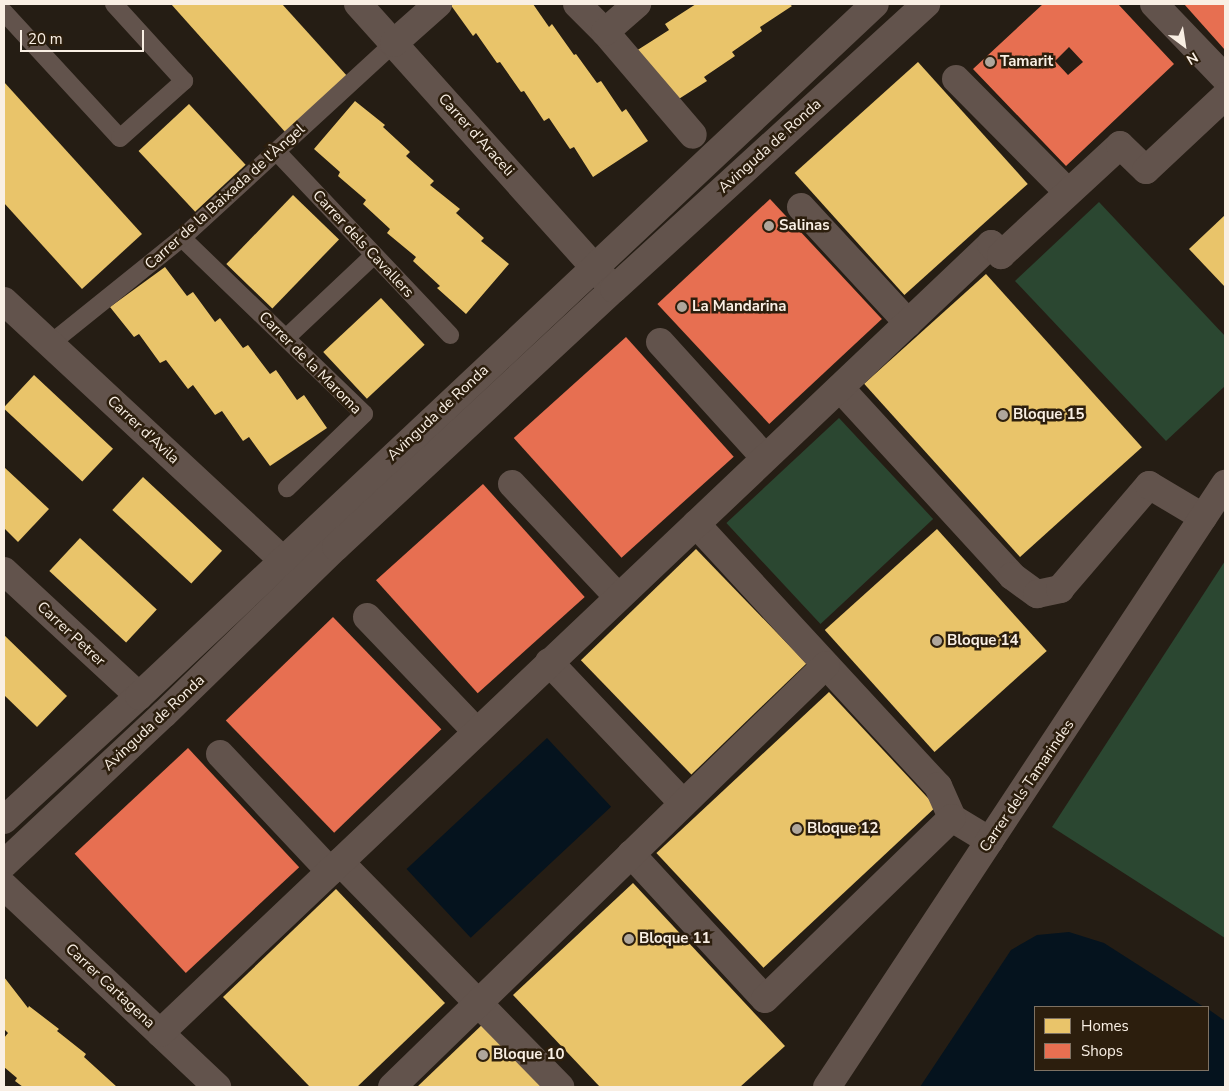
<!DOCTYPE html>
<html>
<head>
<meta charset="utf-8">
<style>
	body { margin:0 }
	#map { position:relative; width:1229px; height:1091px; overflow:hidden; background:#251d14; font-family:"Nunito Sans",sans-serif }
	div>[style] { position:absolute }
	.green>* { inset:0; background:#2b4731; transform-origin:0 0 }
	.water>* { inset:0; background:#05131e; transform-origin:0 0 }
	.homes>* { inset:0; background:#e9c46a; transform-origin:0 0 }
	.shops>* { inset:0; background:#e76f51; transform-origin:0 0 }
	.lane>* { height:18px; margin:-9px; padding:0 9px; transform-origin:9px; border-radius:9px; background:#62534c }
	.street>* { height:28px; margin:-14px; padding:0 14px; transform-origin:14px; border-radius:14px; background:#62534c }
	.dots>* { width:14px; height:14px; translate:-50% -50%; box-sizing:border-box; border:2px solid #2c1e0d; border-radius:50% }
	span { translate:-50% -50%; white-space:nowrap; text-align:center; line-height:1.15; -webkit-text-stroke:5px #2c1e0d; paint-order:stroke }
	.poi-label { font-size:15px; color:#f9efe4; font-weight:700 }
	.left { translate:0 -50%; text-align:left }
	.street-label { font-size:15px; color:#f9efe4 }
	.frame { position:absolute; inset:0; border:5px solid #f9efe4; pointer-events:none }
	.legend { position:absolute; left:1034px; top:1006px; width:175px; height:65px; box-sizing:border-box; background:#2c1e0d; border:1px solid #7e7263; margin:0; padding:6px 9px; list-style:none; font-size:15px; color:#f9efe4 }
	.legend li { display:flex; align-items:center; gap:10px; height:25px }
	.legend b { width:25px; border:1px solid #7e7263 }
	.north { position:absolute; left:1159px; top:20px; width:50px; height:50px; -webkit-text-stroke:4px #2c1e0d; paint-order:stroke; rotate:149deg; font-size:14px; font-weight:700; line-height:20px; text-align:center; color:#f9efe4 }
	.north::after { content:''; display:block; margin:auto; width:18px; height:22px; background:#f9efe4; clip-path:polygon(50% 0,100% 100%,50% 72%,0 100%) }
	.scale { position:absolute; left:20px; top:30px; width:124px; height:22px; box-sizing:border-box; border:2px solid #f9efe4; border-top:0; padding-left:6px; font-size:15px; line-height:18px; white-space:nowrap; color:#f9efe4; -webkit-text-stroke:4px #2c1e0d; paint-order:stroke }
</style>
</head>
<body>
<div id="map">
	<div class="green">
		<i style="clip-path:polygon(1099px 202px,1225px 336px,1225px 386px,1166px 441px,1015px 281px)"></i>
		<i style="left:839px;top:418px;width:138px;height:154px;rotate:47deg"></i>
		<i style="clip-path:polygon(1225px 561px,1225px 938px,1052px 827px)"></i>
	</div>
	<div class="water">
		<i style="left:547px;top:738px;width:94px;height:192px;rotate:47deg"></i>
		<i style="clip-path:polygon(1069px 932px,1104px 943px,1204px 1007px,1035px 1007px,1035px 1070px,1208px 1070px,1208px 1009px,1225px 1021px,1225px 1087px,920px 1087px,1011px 950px,1037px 935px)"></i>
	</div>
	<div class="homes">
		<i style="clip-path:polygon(171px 4px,282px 4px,348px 77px,286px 133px)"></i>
		<i style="clip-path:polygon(450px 4px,533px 4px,549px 27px,552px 24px,574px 55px,576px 54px,597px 83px,601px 81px,622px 112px,626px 109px,648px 141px,593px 177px,574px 147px,570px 149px,549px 118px,544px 121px,524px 91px,521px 92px,500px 62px,497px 63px,476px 33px,473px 36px)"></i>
		<i style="clip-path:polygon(696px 4px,789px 4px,792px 6px,760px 27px,762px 31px,732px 52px,735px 56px,704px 77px,707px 81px,674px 102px,636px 51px,669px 30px,665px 24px)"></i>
		<i style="left:918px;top:62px;width:164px;height:166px;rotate:48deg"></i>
		<i style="clip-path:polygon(4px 82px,142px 234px,82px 289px,4px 203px)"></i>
		<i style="clip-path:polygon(355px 101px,385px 125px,383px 127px,410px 152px,406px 156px,434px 181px,430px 185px,460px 209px,456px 213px,484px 238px,481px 241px,509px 264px,466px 314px,437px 288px,440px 286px,413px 261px,416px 257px,387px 233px,390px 229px,363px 204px,366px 200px,338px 176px,340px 172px,314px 149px)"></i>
		<i style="left:189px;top:104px;width:83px;height:69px;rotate:47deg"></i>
		<i style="left:293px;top:195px;width:64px;height:96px;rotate:44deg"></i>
		<i style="clip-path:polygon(1225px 215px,1225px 287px,1189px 249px)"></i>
		<i style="clip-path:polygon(165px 267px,187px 296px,193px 292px,215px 322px,220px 318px,243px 348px,248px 345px,270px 374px,276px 370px,297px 400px,304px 395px,327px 428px,270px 466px,249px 437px,243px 441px,222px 411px,215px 415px,193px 385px,188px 389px,166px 360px,160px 363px,139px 334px,134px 337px,110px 307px)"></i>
		<i style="left:986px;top:274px;width:233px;height:164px;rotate:48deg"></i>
		<i style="left:381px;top:298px;width:64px;height:79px;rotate:47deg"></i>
		<i style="left:34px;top:375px;width:108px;height:45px;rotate:43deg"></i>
		<i style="clip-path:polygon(4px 467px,49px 509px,18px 542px,4px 528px)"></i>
		<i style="left:143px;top:477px;width:108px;height:45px;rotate:43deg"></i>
		<i style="left:937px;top:529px;width:164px;height:151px;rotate:48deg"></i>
		<i style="left:80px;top:538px;width:105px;height:45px;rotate:43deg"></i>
		<i style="left:696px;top:549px;width:159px;height:160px;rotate:46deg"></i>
		<i style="clip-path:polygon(4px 635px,67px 696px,37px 727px,4px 695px)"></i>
		<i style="left:829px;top:692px;width:157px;height:236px;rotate:47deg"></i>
		<i style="clip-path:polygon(633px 883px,785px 1046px,740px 1087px,600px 1087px,513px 995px)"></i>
		<i style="clip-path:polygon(336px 889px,445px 1003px,357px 1087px,310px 1087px,223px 997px)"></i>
		<i style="clip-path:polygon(4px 977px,28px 1008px,29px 1006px,59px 1029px,57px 1031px,86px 1054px,84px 1057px,117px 1087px,23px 1087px,15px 1081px,17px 1078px,4px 1067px,4px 1038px,8px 1033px,4px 1029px)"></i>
		<i style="clip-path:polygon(485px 1022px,547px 1087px,417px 1087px)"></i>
	</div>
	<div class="shops">
		<i style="clip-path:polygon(evenodd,1043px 4px,1118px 4px,1174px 64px,1066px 166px,973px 69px,1043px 4px,1069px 47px,1083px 62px,1068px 75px,1055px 61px,1069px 47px)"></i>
		<i style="clip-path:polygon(1184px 4px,1225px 4px,1225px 50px)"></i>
		<i style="left:770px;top:199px;width:164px;height:154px;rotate:47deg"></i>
		<i style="left:626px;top:337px;width:161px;height:151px;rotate:48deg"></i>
		<i style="left:483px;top:484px;width:152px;height:144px;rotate:48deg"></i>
		<i style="left:333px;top:617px;width:156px;height:149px;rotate:46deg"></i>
		<i style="left:188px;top:748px;width:163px;height:155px;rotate:47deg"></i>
	</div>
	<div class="lane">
		<i style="left:4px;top:12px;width:171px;rotate:47.4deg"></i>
		<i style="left:120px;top:138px;width:86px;rotate:-41.7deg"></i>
		<i style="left:184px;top:81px;width:104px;rotate:-132.3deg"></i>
		<i style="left:277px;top:152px;width:252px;rotate:46.6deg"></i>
		<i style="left:182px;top:238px;width:253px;rotate:44deg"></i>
		<i style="left:364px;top:414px;width:107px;rotate:136.1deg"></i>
		<i style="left:286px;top:338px;width:120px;rotate:-43.3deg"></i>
		<i style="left:50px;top:344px;width:169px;rotate:-38.8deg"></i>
		<i style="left:182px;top:238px;width:288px;rotate:-42.6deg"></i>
	</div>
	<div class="street">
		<i style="left:358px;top:4px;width:371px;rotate:48.1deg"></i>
		<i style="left:577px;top:4px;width:40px;rotate:45deg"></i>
		<i style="left:605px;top:32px;width:135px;rotate:49.5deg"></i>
		<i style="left:1154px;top:4px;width:103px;rotate:46.2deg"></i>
		<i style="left:605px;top:32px;width:43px;rotate:-41.2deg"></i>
		<i style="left:394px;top:43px;width:59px;rotate:-41.6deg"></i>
		<i style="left:956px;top:79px;width:159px;rotate:45.3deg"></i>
		<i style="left:801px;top:207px;width:158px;rotate:47.3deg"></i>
		<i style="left:4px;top:301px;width:398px;rotate:42.9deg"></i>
		<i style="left:660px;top:342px;width:156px;rotate:47.8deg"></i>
		<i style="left:840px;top:388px;width:255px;rotate:47.5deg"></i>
		<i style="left:1012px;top:576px;width:31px;rotate:36deg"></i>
		<i style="left:1037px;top:594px;width:24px;rotate:-12deg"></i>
		<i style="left:1060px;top:589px;width:137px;rotate:-49.4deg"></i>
		<i style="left:1149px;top:485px;width:63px;rotate:30.7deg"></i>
		<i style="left:512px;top:484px;width:155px;rotate:46.8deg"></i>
		<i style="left:696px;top:524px;width:357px;rotate:47.3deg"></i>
		<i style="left:938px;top:786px;width:35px;rotate:66deg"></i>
		<i style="left:952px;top:818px;width:44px;rotate:31.2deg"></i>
		<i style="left:4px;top:571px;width:184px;rotate:42.8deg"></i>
		<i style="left:367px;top:617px;width:159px;rotate:46.3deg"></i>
		<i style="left:549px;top:662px;width:195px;rotate:46.5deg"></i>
		<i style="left:220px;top:754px;width:161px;rotate:46.8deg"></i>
		<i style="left:4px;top:820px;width:183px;rotate:-42.6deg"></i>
		<i style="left:139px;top:696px;width:1010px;rotate:-43.24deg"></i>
		<i style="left:631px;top:854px;width:197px;rotate:47.3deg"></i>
		<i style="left:765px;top:999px;width:260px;rotate:-44.1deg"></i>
		<i style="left:340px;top:862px;width:315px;rotate:45.6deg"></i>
		<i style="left:4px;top:864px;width:219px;rotate:-43.2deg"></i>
		<i style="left:164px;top:714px;width:240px;rotate:-44.2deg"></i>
		<i style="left:336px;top:547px;width:379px;rotate:-42.9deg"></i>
		<i style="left:614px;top:289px;width:423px;rotate:-42.4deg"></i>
		<i style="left:4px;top:886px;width:293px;rotate:43.3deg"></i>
		<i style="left:160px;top:1033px;width:1146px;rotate:-43.51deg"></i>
		<i style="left:991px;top:244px;width:15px;rotate:48deg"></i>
		<i style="left:1001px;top:255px;width:162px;rotate:-42.7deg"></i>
		<i style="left:1120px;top:145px;width:36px;rotate:44deg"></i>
		<i style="left:1146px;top:170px;width:108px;rotate:-43.1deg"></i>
		<i style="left:392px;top:1087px;width:605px;rotate:-44.2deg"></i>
		<i style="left:827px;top:1087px;width:723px;rotate:-56.57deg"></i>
	</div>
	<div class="dots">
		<i style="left:990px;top:62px;background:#afa69b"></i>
		<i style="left:769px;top:226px;background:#afa69b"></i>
		<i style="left:682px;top:307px;background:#afa69b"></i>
		<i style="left:1003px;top:415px;background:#afa69b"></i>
		<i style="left:937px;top:641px;background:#afa69b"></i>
		<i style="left:797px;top:829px;background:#afa69b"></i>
		<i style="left:629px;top:939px;background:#afa69b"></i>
		<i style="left:483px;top:1055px;background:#afa69b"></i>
	</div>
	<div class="poi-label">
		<span class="left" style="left:1000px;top:62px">Tamarit</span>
		<span class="left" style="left:779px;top:226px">Salinas</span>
		<span class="left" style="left:692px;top:307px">La Mandarina</span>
		<span class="left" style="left:1013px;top:415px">Bloque 15</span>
		<span class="left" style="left:947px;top:641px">Bloque 14</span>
		<span class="left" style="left:807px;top:829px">Bloque 12</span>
		<span class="left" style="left:639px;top:939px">Bloque 11</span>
		<span class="left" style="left:493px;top:1055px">Bloque 10</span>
	</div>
	<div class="street-label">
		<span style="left:476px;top:135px;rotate:48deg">Carrer d'Araceli</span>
		<span style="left:770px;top:146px;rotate:-42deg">Avinguda de Ronda</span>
		<span style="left:225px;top:197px;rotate:-42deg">Carrer de la Baixada de l'Àngel</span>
		<span style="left:363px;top:244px;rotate:47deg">Carrer dels Cavallers</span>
		<span style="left:310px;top:363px;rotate:45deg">Carrer de la Maroma</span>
		<span style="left:438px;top:413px;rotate:-43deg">Avinguda de Ronda</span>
		<span style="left:143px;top:430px;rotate:43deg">Carrer d'Avila</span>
		<span style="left:71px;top:634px;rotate:43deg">Carrer Petrer</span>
		<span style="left:154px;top:723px;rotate:-43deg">Avinguda de Ronda</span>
		<span style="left:1027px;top:786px;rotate:-56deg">Carrer dels Tamarindes</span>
		<span style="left:110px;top:986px;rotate:43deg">Carrer Cartagena</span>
	</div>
	<div class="frame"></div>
	<ul class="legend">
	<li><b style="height:14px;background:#e9c46a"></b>Homes</li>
	<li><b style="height:14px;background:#e76f51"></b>Shops</li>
	</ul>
	<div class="north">N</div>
	<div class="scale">20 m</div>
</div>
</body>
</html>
